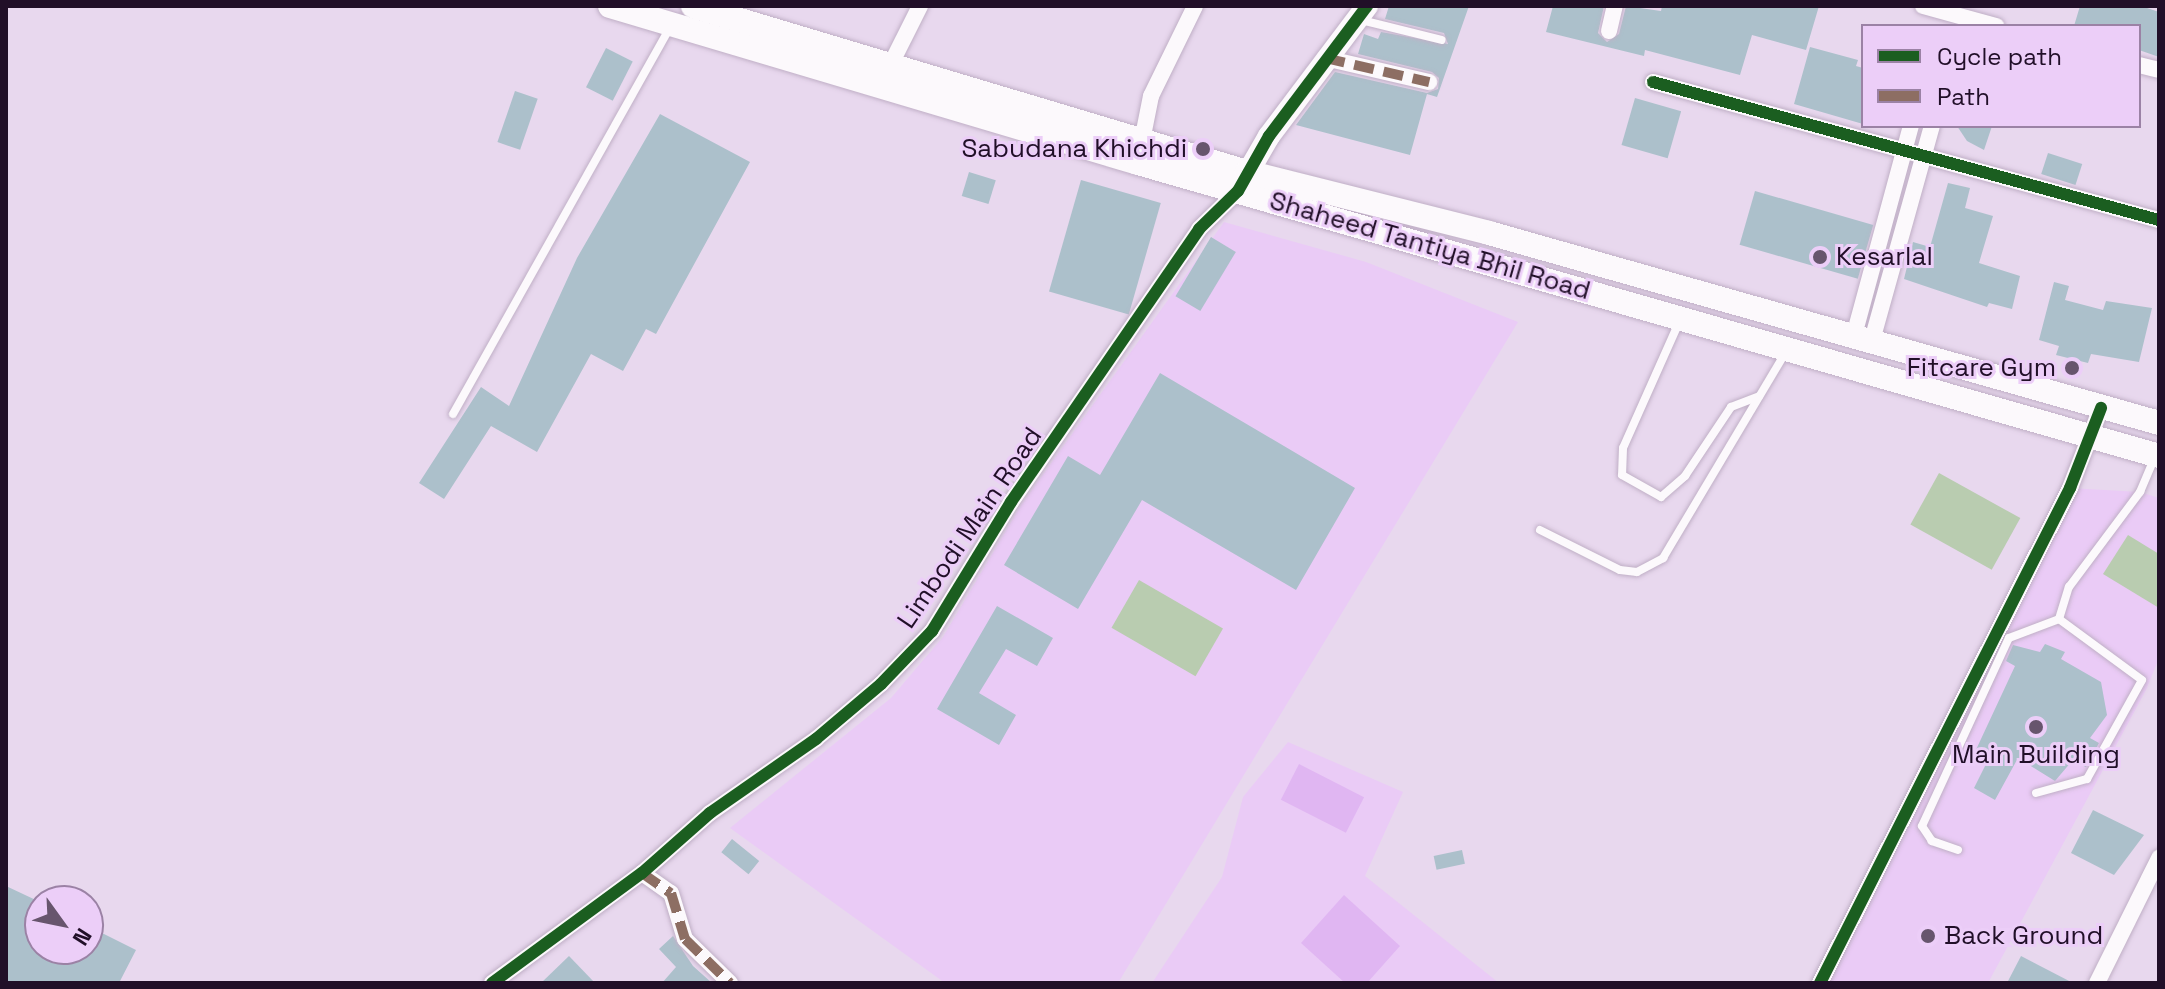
<!DOCTYPE html>
<html>
<head>
<meta charset="utf-8">
<style>
	body { margin:0 }
	#map { position:relative; width:2165px; height:989px; overflow:hidden; background:#e8d8ee; font-family:"Space Grotesk",sans-serif }
	div>[style] { position:absolute }
	.built>* { inset:0; background:#eacbf6 }
	.green>* { inset:0; background:#b9ccb0; transform-origin:0 0 }
	.water>* { inset:0; background:#e0b6f2; transform-origin:0 0 }
	.building>* { inset:0; background:#acc0cb; transform-origin:0 0 }
	.roads { filter:drop-shadow(0 0 2px #c0afc6) drop-shadow(0 0 2px #c0afc6) }
	.lane>* { height:8px; margin:-4px; padding:0 4px; transform-origin:4px; border-radius:4px; background:#fcf9fc }
	.street>* { height:16px; margin:-8px; padding:0 8px; transform-origin:8px; border-radius:8px; background:#fcf9fc }
	.secondary>* { height:22px; margin:-11px; padding:0 11px; transform-origin:11px; border-radius:11px; background:#fcf9fc }
	.primary>* { height:24px; margin:-12px; padding:0 12px; transform-origin:12px; border-radius:12px; background:#fcf9fc }
	.quiet>* { height:10px; margin-top:-5px; transform-origin:0; background:repeating-linear-gradient(90deg,#8d6e63 0 20px,transparent 0 30px) }
	.cycleway>* { height:12px; margin:-6px; padding:0 6px; transform-origin:6px; border-radius:6px; background:#1b5e20 }
	.dots>* { width:22px; height:22px; translate:-50% -50%; box-sizing:border-box; border:4px solid #eccef8; border-radius:50% }
	span { translate:-50% -50%; white-space:nowrap; text-align:center; line-height:1.15; -webkit-text-stroke:6px #eccef8; paint-order:stroke }
	.poi-label { font-size:26px; color:#210f28 }
	.right { translate:-100% -50%; text-align:right }
	.left { translate:0 -50%; text-align:left }
	.street-label { font-size:26px; color:#210f28 }
	.frame { position:absolute; inset:0; border:8px solid #210f28; pointer-events:none }
	.legend { position:absolute; left:1861px; top:24px; width:280px; height:104px; box-sizing:border-box; background:#eccef8; border:2px solid #9b82a5; margin:0; padding:10px 14px; list-style:none; font-size:24px; color:#210f28 }
	.legend li { display:flex; align-items:center; gap:16px; height:40px }
	.legend b { width:40px; border:2px solid #9b82a5 }
	.north { position:absolute; left:24px; top:885px; width:80px; height:80px; box-sizing:border-box; background:#eccef8; border:2px solid #9b82a5; border-radius:50%; rotate:123deg; font-size:22px; font-weight:700; line-height:32px; text-align:center; color:#210f28 }
	.north::after { content:''; display:block; margin:auto; width:28px; height:36px; background:#67556d; clip-path:polygon(50% 0,100% 100%,50% 72%,0 100%) }
</style>
</head>
<body>
<div id="map">
	<div class="built">
		<i style="clip-path:polygon(1224px 222px,1366px 262px,1518px 322px,1118px 983px,945px 983px,730px 828px,891px 698px,943px 637px,1021px 505px)"></i>
		<i style="clip-path:polygon(2070px 488px,2140px 492px,2159px 498px,2159px 658px,2146px 690px,1988px 983px,1820px 983px)"></i>
		<i style="clip-path:polygon(1288px 742px,1403px 792px,1365px 876px,1499px 983px,1152px 983px,1222px 877px,1243px 797px)"></i>
	</div>
	<div class="green">
		<i style="left:1939px;top:473px;width:93px;height:59px;rotate:29deg"></i>
		<i style="clip-path:polygon(2128px 535px,2159px 554px,2159px 608px,2103px 574px)"></i>
		<i style="left:1139px;top:580px;width:97px;height:55px;rotate:30deg"></i>
	</div>
	<div class="water">
		<i style="left:1299px;top:764px;width:73px;height:40px;rotate:27deg"></i>
		<i style="clip-path:polygon(1344px 895px,1400px 946px,1367px 983px,1345px 983px,1301px 943px)"></i>
	</div>
	<div class="building">
		<i style="clip-path:polygon(1389px 6px,1469px 6px,1437px 97px,1427px 94px,1410px 155px,1296px 125px,1335px 72px,1427px 93px,1438px 89px,1439px 78px,1432px 72px,1358px 54px,1364px 34px,1378px 39px,1381px 32px,1448px 44px,1444px 33px,1385px 19px)"></i>
		<i style="clip-path:polygon(1553px 6px,1604px 6px,1598px 33px,1607px 42px,1619px 34px,1626px 6px,1661px 11px,1662px 6px,1819px 6px,1806px 50px,1752px 35px,1740px 75px,1645px 50px,1644px 56px,1546px 32px)"></i>
		<i style="clip-path:polygon(2080px 6px,2141px 6px,2159px 12px,2159px 57px,2139px 50px,2139px 26px,2074px 26px)"></i>
		<i style="clip-path:polygon(1810px 47px,1858px 60px,1856px 66px,1863px 68px,1863px 124px,1794px 104px)"></i>
		<i style="left:606px;top:48px;width:30px;height:44px;rotate:27deg"></i>
		<i style="left:515px;top:91px;width:24px;height:54px;rotate:19deg"></i>
		<i style="left:1635px;top:98px;width:48px;height:49px;rotate:16deg"></i>
		<i style="clip-path:polygon(660px 114px,750px 162px,656px 334px,646px 329px,623px 371px,591px 354px,537px 452px,491px 426px,444px 499px,419px 483px,481px 387px,509px 406px,577px 258px)"></i>
		<i style="clip-path:polygon(1957px 126px,1992px 126px,1984px 150px,1967px 141px)"></i>
		<i style="left:2048px;top:153px;width:36px;height:22px;rotate:18deg"></i>
		<i style="left:969px;top:172px;width:28px;height:25px;rotate:17deg"></i>
		<i style="left:1081px;top:180px;width:83px;height:116px;rotate:16deg"></i>
		<i style="clip-path:polygon(1948px 183px,1970px 188px,1965px 208px,1993px 216px,1979px 263px,2020px 276px,2012px 309px,1989px 303px,1987px 307px,1904px 279px,1913px 242px,1930px 247px)"></i>
		<i style="left:1755px;top:191px;width:123px;height:56px;rotate:16deg"></i>
		<i style="left:1211px;top:237px;width:29px;height:69px;rotate:31deg"></i>
		<i style="clip-path:polygon(2054px 282px,2069px 286px,2065px 300px,2103px 310px,2106px 301px,2152px 308px,2139px 362px,2091px 354px,2088px 363px,2056px 355px,2059px 346px,2039px 340px)"></i>
		<i style="clip-path:polygon(1160px 373px,1355px 488px,1296px 590px,1142px 500px,1078px 609px,1004px 565px,1068px 456px,1100px 475px)"></i>
		<i style="clip-path:polygon(997px 606px,1053px 638px,1037px 666px,1006px 649px,979px 693px,1016px 715px,999px 745px,937px 709px)"></i>
		<i style="clip-path:polygon(2045px 644px,2065px 652px,2061px 659px,2101px 682px,2107px 715px,2090px 738px,2099px 743px,2086px 767px,2072px 761px,2055px 781px,2018px 758px,1995px 800px,1974px 788px,1986px 764px,1974px 754px,2015px 666px,2006px 661px,2013px 645px,2040px 652px)"></i>
		<i style="clip-path:polygon(2093px 810px,2144px 835px,2114px 875px,2071px 853px)"></i>
		<i style="left:732px;top:839px;width:35px;height:17px;rotate:39deg"></i>
		<i style="left:1462px;top:850px;width:14px;height:29px;rotate:78deg"></i>
		<i style="clip-path:polygon(6px 886px,40px 902px,40px 949px,88px 949px,88px 926px,136px 950px,119px 983px,6px 983px)"></i>
		<i style="clip-path:polygon(673px 936px,693px 966px,712px 983px,662px 983px,676px 967px,659px 949px)"></i>
		<i style="clip-path:polygon(569px 956px,595px 983px,541px 983px)"></i>
		<i style="clip-path:polygon(2021px 956px,2073px 983px,2007px 983px)"></i>
	</div>
	<div class="roads">
		<div class="lane">
			<i style="left:1361px;top:20px;width:83px;rotate:13.9deg"></i>
			<i style="left:1680px;top:320px;width:140px;rotate:114deg"></i>
			<i style="left:1623px;top:448px;width:27px;rotate:92deg"></i>
			<i style="left:1622px;top:475px;width:45px;rotate:29.4deg"></i>
			<i style="left:1661px;top:497px;width:32px;rotate:-41deg"></i>
			<i style="left:1685px;top:476px;width:83px;rotate:-56.3deg"></i>
			<i style="left:1731px;top:407px;width:30px;rotate:-21deg"></i>
			<i style="left:453px;top:414px;width:443px;rotate:-60.7deg"></i>
			<i style="left:1540px;top:530px;width:89px;rotate:26.6deg"></i>
			<i style="left:1620px;top:570px;width:17px;rotate:7deg"></i>
			<i style="left:1637px;top:572px;width:30px;rotate:-28deg"></i>
			<i style="left:1663px;top:558px;width:239px;rotate:-59.2deg"></i>
			<i style="left:2036px;top:793px;width:53px;rotate:-15.4deg"></i>
			<i style="left:2087px;top:779px;width:113px;rotate:-60.9deg"></i>
			<i style="left:2142px;top:680px;width:103px;rotate:-143.7deg"></i>
			<i style="left:1958px;top:850px;width:28px;rotate:-161deg"></i>
			<i style="left:1932px;top:841px;width:18px;rotate:-124deg"></i>
			<i style="left:1922px;top:826px;width:207px;rotate:-65.2deg"></i>
			<i style="left:2009px;top:638px;width:53px;rotate:-20.8deg"></i>
			<i style="left:2059px;top:619px;width:34px;rotate:-73deg"></i>
			<i style="left:2069px;top:587px;width:119px;rotate:-53.2deg"></i>
			<i style="left:2140px;top:492px;width:39px;rotate:-67deg"></i>
		</div>
		<div class="street">
			<i style="left:1923px;top:6px;width:76px;rotate:15.3deg"></i>
			<i style="left:1609px;top:31px;width:26px;rotate:-77deg"></i>
			<i style="left:1325px;top:58px;width:107px;rotate:13deg"></i>
			<i style="left:2139px;top:65px;width:21px;rotate:14deg"></i>
			<i style="left:887px;top:72px;width:74px;rotate:-63.4deg"></i>
			<i style="left:1653px;top:82px;width:524px;rotate:15.26deg"></i>
			<i style="left:1142px;top:141px;width:46px;rotate:-78.7deg"></i>
			<i style="left:1151px;top:96px;width:100px;rotate:-63.9deg"></i>
			<i style="left:1853px;top:339px;width:221px;rotate:-74.8deg"></i>
			<i style="left:1871px;top:344px;width:226px;rotate:-74.4deg"></i>
			<i style="left:642px;top:873px;width:35px;rotate:35deg"></i>
			<i style="left:671px;top:893px;width:48px;rotate:73.1deg"></i>
			<i style="left:685px;top:939px;width:63px;rotate:44.4deg"></i>
			<i style="left:492px;top:983px;width:186px;rotate:-36.3deg"></i>
			<i style="left:642px;top:873px;width:91px;rotate:-41.4deg"></i>
			<i style="left:710px;top:813px;width:129px;rotate:-34.9deg"></i>
			<i style="left:816px;top:739px;width:85px;rotate:-40.2deg"></i>
			<i style="left:881px;top:684px;width:74px;rotate:-46.1deg"></i>
			<i style="left:932px;top:631px;width:151px;rotate:-58.5deg"></i>
			<i style="left:1011px;top:502px;width:331px;rotate:-55.4deg"></i>
			<i style="left:1199px;top:229px;width:54px;rotate:-44.3deg"></i>
			<i style="left:1820px;top:983px;width:555px;rotate:-63.2deg"></i>
			<i style="left:2070px;top:488px;width:86px;rotate:-68.8deg"></i>
			<i style="left:2097px;top:983px;width:140px;rotate:-63.6deg"></i>
		</div>
		<div class="secondary">
			<i style="left:1239px;top:188px;width:60px;rotate:-60deg"></i>
			<i style="left:1269px;top:136px;width:163px;rotate:-53deg"></i>
		</div>
		<div class="primary">
			<i style="left:610px;top:6px;width:551px;rotate:16.56deg"></i>
			<i style="left:1138px;top:163px;width:1062px;rotate:16.01deg"></i>
			<i style="left:693px;top:6px;width:578px;rotate:16.68deg"></i>
			<i style="left:1247px;top:172px;width:250px;rotate:14.1deg"></i>
			<i style="left:1489px;top:233px;width:696px;rotate:15.83deg"></i>
		</div>
	</div>
	<div class="quiet">
		<i style="left:1325px;top:58px;width:107px;rotate:13deg"></i>
		<i style="left:642px;top:873px;width:35px;rotate:35deg"></i>
		<i style="left:671px;top:893px;width:48px;rotate:73.1deg"></i>
		<i style="left:685px;top:939px;width:63px;rotate:44.4deg"></i>
	</div>
	<div class="cycleway">
		<i style="left:1653px;top:82px;width:524px;rotate:15.26deg"></i>
		<i style="left:492px;top:983px;width:186px;rotate:-36.3deg"></i>
		<i style="left:642px;top:873px;width:91px;rotate:-41.4deg"></i>
		<i style="left:710px;top:813px;width:129px;rotate:-34.9deg"></i>
		<i style="left:816px;top:739px;width:85px;rotate:-40.2deg"></i>
		<i style="left:881px;top:684px;width:74px;rotate:-46.1deg"></i>
		<i style="left:932px;top:631px;width:151px;rotate:-58.5deg"></i>
		<i style="left:1011px;top:502px;width:331px;rotate:-55.4deg"></i>
		<i style="left:1199px;top:229px;width:54px;rotate:-44.3deg"></i>
		<i style="left:1238px;top:191px;width:63px;rotate:-60.6deg"></i>
		<i style="left:1269px;top:136px;width:163px;rotate:-53deg"></i>
		<i style="left:1820px;top:983px;width:555px;rotate:-63.2deg"></i>
		<i style="left:2070px;top:488px;width:86px;rotate:-68.8deg"></i>
	</div>
	<div class="dots">
		<i style="left:1203px;top:149px;background:#67556d"></i>
		<i style="left:1820px;top:257px;background:#67556d"></i>
		<i style="left:2072px;top:368px;background:#67556d"></i>
		<i style="left:2036px;top:727px;background:#67556d"></i>
		<i style="left:1928px;top:936px;background:#67556d"></i>
	</div>
	<div class="poi-label">
		<span class="right" style="left:1187px;top:149px">Sabudana Khichdi</span>
		<span class="left" style="left:1836px;top:257px">Kesarlal</span>
		<span class="right" style="left:2056px;top:368px">Fitcare Gym</span>
		<span style="left:2036px;top:755px">Main Building</span>
		<span class="left" style="left:1944px;top:936px">Back Ground</span>
	</div>
	<div class="street-label">
		<span style="left:1430px;top:246px;rotate:16deg">Shaheed Tantiya Bhil Road</span>
		<span style="left:970px;top:528px;rotate:-56deg">Limbodi Main Road</span>
	</div>
	<div class="frame"></div>
	<ul class="legend">
	<li><b style="height:10px;background:#1b5e20"></b>Cycle path</li>
	<li><b style="height:10px;background:#8d6e63"></b>Path</li>
	</ul>
	<div class="north">N</div>
</div>
</body>
</html>
